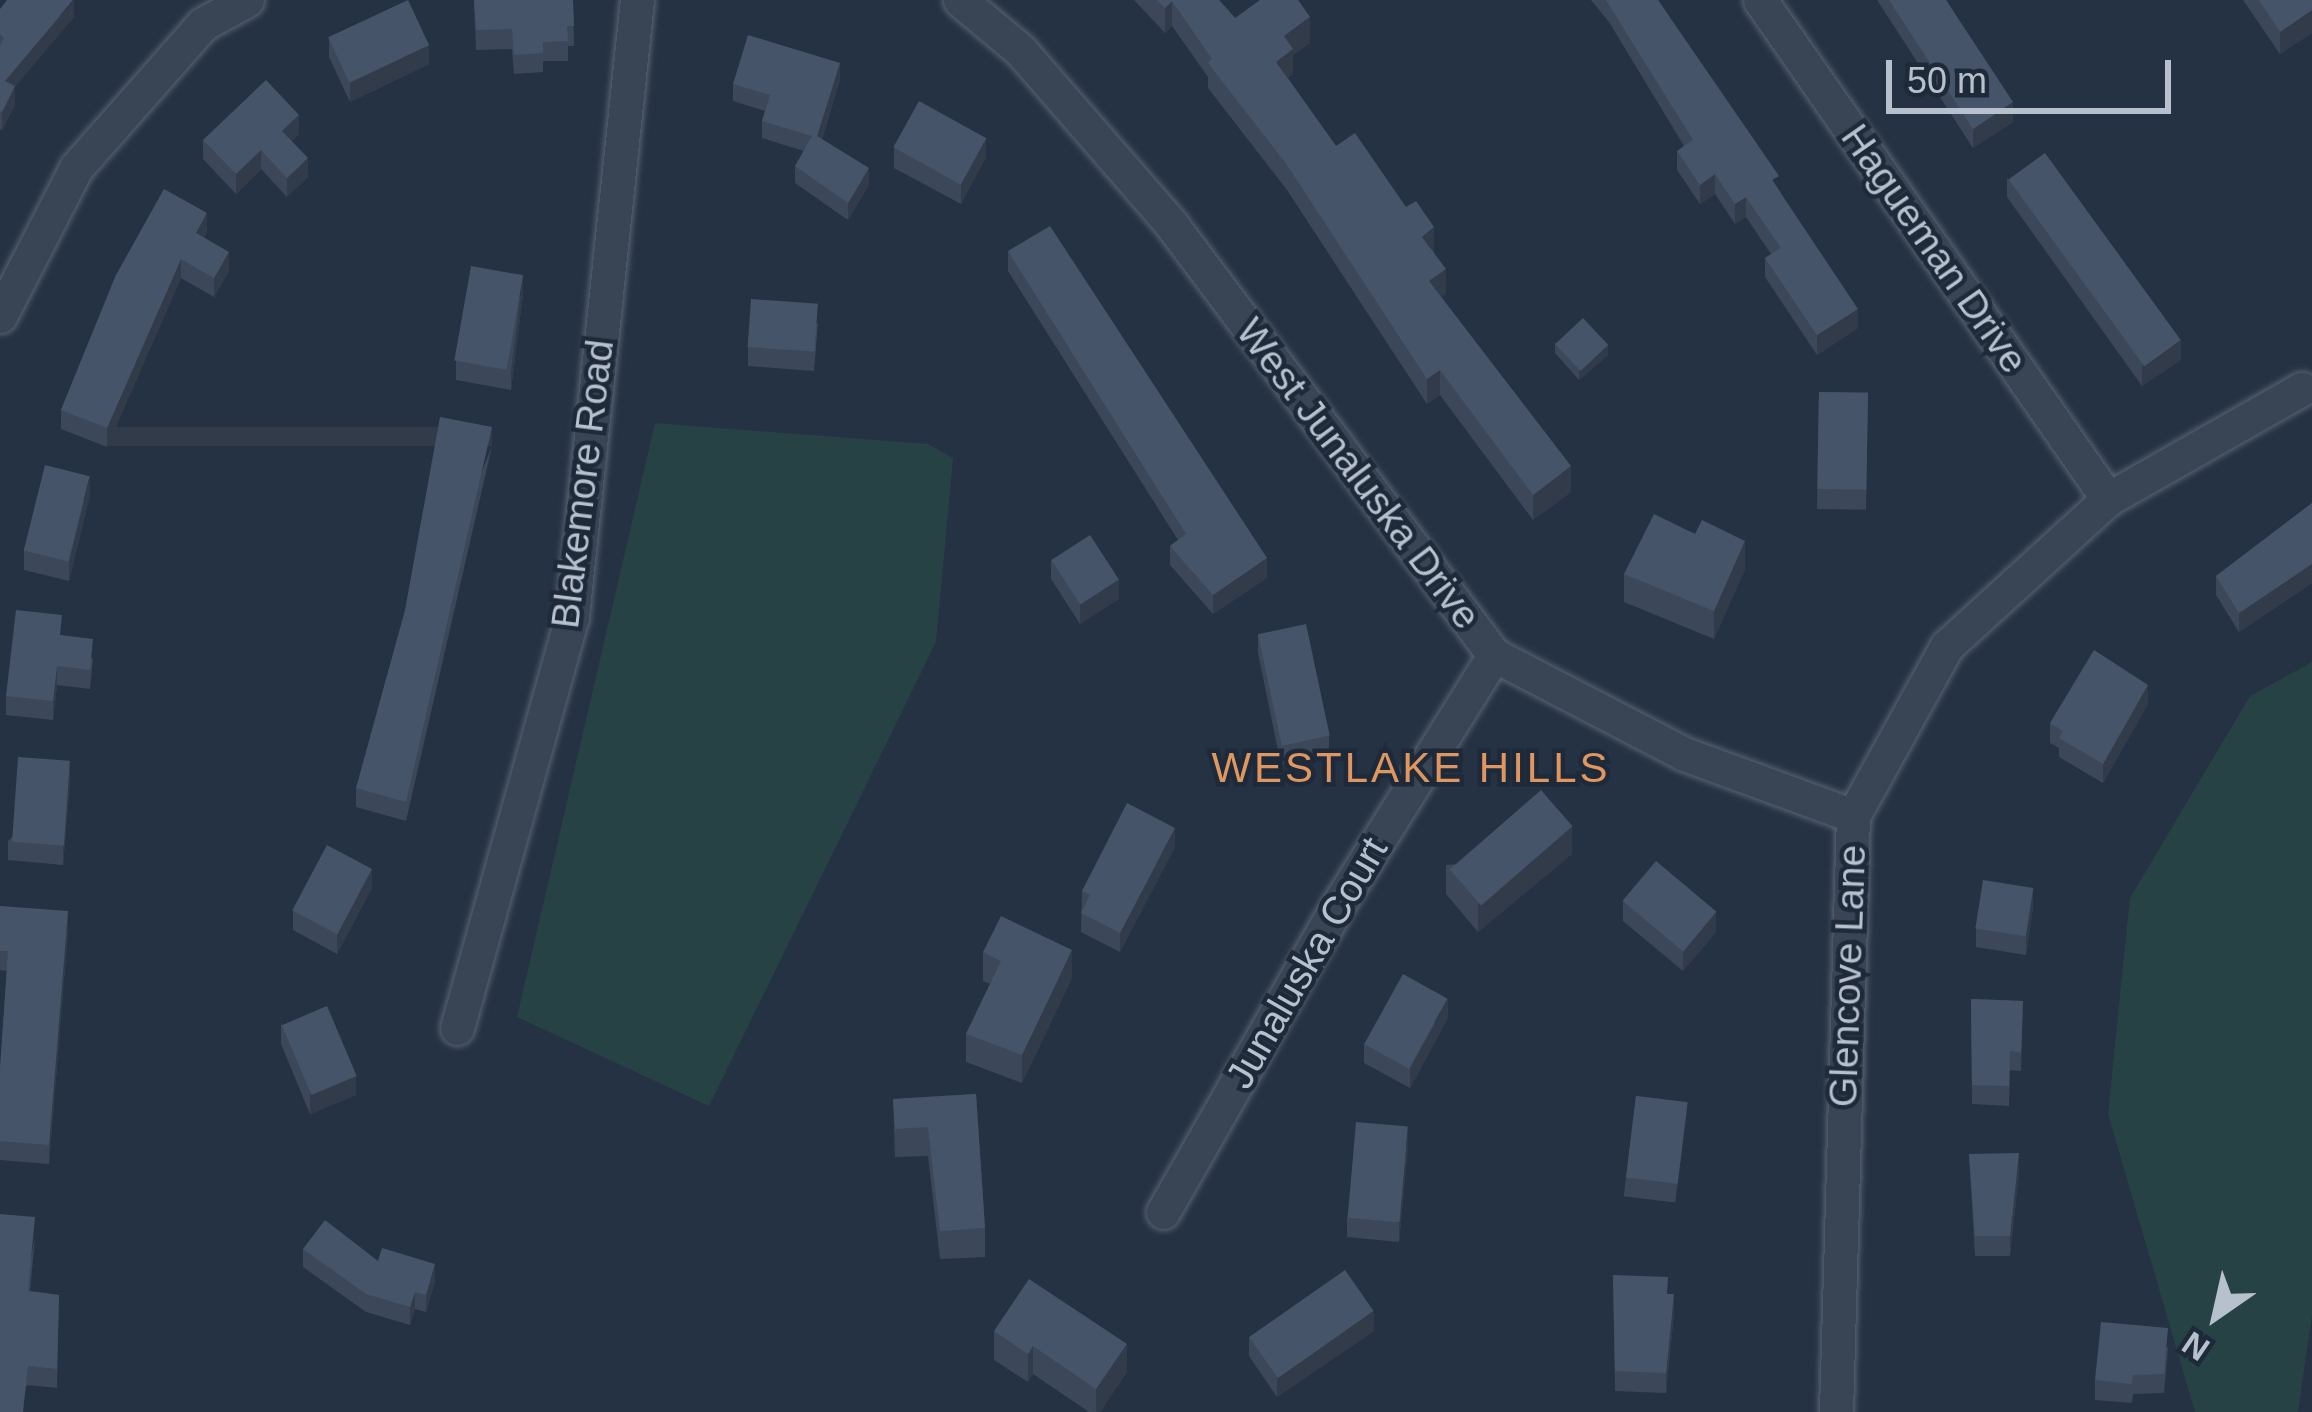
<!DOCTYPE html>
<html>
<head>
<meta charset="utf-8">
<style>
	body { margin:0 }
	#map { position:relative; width:2312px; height:1412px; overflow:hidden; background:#253244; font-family:Helvetica,sans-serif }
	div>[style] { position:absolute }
	.green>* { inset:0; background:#274245 }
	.roads { filter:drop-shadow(0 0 3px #586271) drop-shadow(0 0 3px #586271) }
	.minor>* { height:33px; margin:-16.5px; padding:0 16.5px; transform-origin:16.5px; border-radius:16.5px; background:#394454 }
	.wall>* { inset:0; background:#3c485a; transform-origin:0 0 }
	.shaded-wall>* { inset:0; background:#313b4a; transform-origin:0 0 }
	.building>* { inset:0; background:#465469; transform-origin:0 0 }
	span { translate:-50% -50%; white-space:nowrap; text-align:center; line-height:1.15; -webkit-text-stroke:9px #1e2939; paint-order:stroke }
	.street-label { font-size:39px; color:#b7c0cd }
	.neighbourhood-label { font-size:42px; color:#de9761; letter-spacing:3px }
	.north { position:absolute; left:2156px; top:1256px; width:120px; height:120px; -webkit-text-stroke:9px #1e2939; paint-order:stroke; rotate:214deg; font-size:33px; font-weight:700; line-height:48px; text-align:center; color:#b7c0cd }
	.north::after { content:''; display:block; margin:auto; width:42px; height:54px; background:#b7c0cd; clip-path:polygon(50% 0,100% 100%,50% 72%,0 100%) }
	.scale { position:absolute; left:1886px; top:60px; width:285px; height:54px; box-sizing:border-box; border:6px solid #b7c0cd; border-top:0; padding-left:15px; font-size:36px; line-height:42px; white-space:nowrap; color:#b7c0cd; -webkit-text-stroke:9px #1e2939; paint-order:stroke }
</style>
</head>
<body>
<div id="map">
	<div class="green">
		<i style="clip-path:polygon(655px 423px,928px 444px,953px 458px,936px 642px,709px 1106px,517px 1017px)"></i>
		<i style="clip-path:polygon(2312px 662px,2312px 1315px,2298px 1412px,2195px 1412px,2108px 1114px,2130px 898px,2250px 696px)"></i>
	</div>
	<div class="roads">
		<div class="minor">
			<i style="left:960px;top:0;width:78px;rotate:39.8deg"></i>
			<i style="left:1020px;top:50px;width:230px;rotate:49deg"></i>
			<i style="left:1171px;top:224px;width:539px;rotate:53.15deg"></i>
			<i style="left:1494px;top:655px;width:214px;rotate:27.5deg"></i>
			<i style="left:1684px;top:754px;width:180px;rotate:20.1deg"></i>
			<i style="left:1760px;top:0;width:608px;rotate:55.11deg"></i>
			<i style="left:0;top:316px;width:166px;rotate:-62.8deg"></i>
			<i style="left:76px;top:168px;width:192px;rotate:-48.6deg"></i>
			<i style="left:203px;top:24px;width:50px;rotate:-28.6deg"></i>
			<i style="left:457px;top:1028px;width:427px;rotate:-74.4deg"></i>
			<i style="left:572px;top:617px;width:620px;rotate:-83.99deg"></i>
			<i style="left:1163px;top:1212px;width:353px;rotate:-60.3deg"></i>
			<i style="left:1338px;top:905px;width:295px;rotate:-58deg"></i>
			<i style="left:1836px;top:1412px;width:596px;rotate:-88.37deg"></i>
			<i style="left:1853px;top:816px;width:194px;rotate:-61.1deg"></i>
			<i style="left:1947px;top:646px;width:218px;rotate:-42.4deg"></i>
			<i style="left:2108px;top:499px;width:223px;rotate:-29.6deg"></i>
		</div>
	</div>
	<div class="wall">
		<i style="clip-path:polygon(474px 0,573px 0,574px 46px,568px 46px,568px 61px,543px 61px,543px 72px,514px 74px,512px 49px,476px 50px)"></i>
		<i style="clip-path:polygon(1134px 0,1219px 0,1235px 18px,1310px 43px,1293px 55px,1293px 74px,1288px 78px,1336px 146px,1434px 252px,1446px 294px,1441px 297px,1571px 492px,1533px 520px,1440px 395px,1427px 404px,1287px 190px,1208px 88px,1208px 77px,1172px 26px,1165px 33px)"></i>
		<i style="clip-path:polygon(1591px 0,1658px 0,1779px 190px,1858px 328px,1817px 355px,1765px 277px,1765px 258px,1771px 254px,1746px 217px,1735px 224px,1715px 194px,1700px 204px,1677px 170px,1677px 151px,1684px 146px,1609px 22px)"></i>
		<i style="clip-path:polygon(1877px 0,1946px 0,2013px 122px,1973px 148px)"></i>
		<i style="clip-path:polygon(2243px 0,2312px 0,2312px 33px,2280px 54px)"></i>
		<i style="clip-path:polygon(0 9px,74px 17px,15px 86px,15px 105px,2px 130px,0 129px)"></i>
		<i style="clip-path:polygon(329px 38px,429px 64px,350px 102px,329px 57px)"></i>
		<i style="clip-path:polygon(840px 80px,822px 139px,869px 185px,848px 220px,795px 183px,795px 166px,804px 151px,762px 138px,762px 121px,765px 111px,733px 101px,733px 84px)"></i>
		<i style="clip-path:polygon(299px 134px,292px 141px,308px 177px,287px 197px,261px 169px,236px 194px,203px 159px,203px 140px)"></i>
		<i style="clip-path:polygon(894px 148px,986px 157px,961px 204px,894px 168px)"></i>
		<i style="clip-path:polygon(2007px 178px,2181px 360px,2142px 386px,2007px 197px)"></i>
		<i style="clip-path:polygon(207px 232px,204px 238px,229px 271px,214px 297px,181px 278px,107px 447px,61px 429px,61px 410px,116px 275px)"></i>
		<i style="clip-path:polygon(1008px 251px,1267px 578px,1213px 614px,1170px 565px,1170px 546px,1178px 540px,1008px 271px)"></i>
		<i style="clip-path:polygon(523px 294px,511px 390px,456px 380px,456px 361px)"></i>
		<i style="clip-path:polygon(818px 323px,814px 371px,748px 366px,748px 347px)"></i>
		<i style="clip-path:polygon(1555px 343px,1608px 355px,1579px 380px,1555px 353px)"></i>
		<i style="left:1819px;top:392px;width:49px;height:117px;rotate:1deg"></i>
		<i style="clip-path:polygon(492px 446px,406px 821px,356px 807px,356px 788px)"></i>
		<i style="clip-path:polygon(90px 495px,69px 581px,24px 570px,24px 550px)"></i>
		<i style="clip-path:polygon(2312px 503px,2312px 583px,2239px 632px,2216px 595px,2216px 576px)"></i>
		<i style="clip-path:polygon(1051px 560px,1119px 599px,1080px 624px,1051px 579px)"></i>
		<i style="clip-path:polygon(1745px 569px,1714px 639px,1624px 602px,1624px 574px)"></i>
		<i style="clip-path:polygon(1258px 633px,1329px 736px,1329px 755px,1281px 765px,1258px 653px)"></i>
		<i style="clip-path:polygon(62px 635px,93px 659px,90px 689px,57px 685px,53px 720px,6px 715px,6px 696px)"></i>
		<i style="clip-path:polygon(2148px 704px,2103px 783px,2059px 757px,2059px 748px,2050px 743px,2050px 723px)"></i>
		<i style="clip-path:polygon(70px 781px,63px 865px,8px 860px,8px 841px)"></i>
		<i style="clip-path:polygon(1175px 847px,1120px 952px,1081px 932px,1082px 891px)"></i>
		<i style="clip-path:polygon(1572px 854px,1478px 932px,1446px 894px,1446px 865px)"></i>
		<i style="clip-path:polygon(372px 888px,337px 954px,293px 930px,293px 911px)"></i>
		<i style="clip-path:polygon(1623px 901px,1716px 932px,1683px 971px,1623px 921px)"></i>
		<i style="clip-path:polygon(0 906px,68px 931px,49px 1164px,0 1160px,0 1069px,7px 971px,0 970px)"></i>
		<i style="clip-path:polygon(2033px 908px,2026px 955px,1976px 947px,1976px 928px)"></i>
		<i style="clip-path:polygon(983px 952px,1072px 978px,1022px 1083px,966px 1062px,966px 1034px,990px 984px,983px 981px)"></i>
		<i style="clip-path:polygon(1971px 999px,2023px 1001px,2021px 1071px,2010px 1070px,2009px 1106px,1972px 1104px)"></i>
		<i style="clip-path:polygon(1448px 1018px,1410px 1088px,1364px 1063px,1364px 1044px)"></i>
		<i style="clip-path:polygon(281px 1024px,356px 1095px,310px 1114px,281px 1044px)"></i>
		<i style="clip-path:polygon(976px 1094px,985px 1228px,985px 1257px,940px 1259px,928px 1156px,895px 1157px,893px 1099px)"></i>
		<i style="left:1636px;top:1096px;width:52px;height:101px;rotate:7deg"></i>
		<i style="clip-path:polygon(1408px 1146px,1399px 1242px,1347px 1237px,1347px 1218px)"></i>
		<i style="clip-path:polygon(1969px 1154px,2019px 1173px,2010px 1256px,1975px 1256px)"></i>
		<i style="clip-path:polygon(35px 1237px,30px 1291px,59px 1295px,57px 1388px,28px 1385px,0 1412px)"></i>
		<i style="clip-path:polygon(303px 1249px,378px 1261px,435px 1281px,426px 1312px,415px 1309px,410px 1325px,366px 1312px,303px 1267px)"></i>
		<i style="clip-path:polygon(1613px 1275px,1668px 1294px,1674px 1313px,1666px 1393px,1615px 1391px)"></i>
		<i style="clip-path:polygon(994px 1331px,1127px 1372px,1100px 1412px,1089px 1412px,1033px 1374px,1028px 1382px,994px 1360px)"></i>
		<i style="clip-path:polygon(1374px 1331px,1277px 1397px,1249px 1356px,1249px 1337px)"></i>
		<i style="clip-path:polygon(2168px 1347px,2164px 1393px,2133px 1394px,2132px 1403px,2095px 1400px,2095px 1380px)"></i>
	</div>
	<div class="shaded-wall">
		<i style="clip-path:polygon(74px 0,74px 17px,5px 99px,5px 81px)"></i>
		<i style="clip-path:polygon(1172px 1px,1172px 26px,1165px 33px,1165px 8px)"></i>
		<i style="clip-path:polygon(2312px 10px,2312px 33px,2280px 54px,2280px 32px)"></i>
		<i style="clip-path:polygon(1310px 17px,1310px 43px,1293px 55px,1293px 74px,1276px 87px,1276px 62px,1284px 36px)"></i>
		<i style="clip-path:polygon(429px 45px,429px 64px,350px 102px,350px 83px)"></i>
		<i style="clip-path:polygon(840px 63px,840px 80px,817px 153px,817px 136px)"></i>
		<i style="clip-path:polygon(15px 86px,15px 105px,2px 130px,2px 112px)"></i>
		<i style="clip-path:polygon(2013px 102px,2013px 122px,1973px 148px,1973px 129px)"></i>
		<i style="clip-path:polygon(299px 115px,299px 134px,282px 150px,282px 131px)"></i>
		<i style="clip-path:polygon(986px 138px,986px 157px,961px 204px,961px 184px)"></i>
		<i style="clip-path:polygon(261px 150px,261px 169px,236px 194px,236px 174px)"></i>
		<i style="clip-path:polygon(308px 158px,308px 177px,287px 197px,287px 178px)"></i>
		<i style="clip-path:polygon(869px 168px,869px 185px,848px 220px,848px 203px)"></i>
		<i style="clip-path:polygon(1715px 174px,1715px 194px,1700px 204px,1700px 185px)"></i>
		<i style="clip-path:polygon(1746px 197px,1746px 217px,1735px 224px,1735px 204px)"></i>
		<i style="clip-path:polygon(207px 213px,207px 232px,196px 253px,196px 233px)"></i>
		<i style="clip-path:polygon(1434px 227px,1434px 252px,1422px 237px)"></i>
		<i style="clip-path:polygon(229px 252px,229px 271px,214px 297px,214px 278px)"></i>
		<i style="clip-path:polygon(181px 259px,181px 278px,107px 447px,107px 428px)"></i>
		<i style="clip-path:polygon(1446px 269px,1446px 294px,1429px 306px,1429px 281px)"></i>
		<i style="clip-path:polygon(523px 275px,523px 294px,511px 390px,511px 370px)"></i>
		<i style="clip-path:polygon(1858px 309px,1858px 328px,1817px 355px,1817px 335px)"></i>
		<i style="clip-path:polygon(2181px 340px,2181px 360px,2142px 386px,2142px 366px)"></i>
		<i style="clip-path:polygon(1608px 345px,1608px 355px,1579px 380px,1579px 370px)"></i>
		<i style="clip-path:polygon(1440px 370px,1440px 395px,1427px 404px,1427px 379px)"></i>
		<i style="left:492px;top:427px;width:19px;height:385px;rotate:90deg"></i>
		<i style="clip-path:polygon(1571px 466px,1571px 492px,1533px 520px,1533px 495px)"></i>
		<i style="clip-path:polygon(90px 476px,90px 495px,69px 581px,69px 562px)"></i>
		<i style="clip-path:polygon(1745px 541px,1745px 569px,1714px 639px,1714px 611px)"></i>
		<i style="clip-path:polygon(1267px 558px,1267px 578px,1213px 614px,1213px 595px)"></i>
		<i style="clip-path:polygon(2312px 564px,2312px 583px,2239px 632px,2239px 613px)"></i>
		<i style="clip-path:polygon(1119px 579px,1119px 599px,1080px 624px,1080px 604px)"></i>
		<i style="clip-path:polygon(57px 666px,57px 685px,53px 720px,53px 701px)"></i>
		<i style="clip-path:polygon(2148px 685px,2148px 704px,2103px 783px,2103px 764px)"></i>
		<i style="clip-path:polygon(70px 761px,70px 781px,63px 865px,63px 846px)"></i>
		<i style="clip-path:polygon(1572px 826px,1572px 854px,1478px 932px,1478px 904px)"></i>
		<i style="clip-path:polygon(1175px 828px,1175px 847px,1120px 952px,1120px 933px)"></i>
		<i style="clip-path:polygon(372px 869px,372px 888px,337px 954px,337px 935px)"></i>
		<i style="clip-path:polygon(2033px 888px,2033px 908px,2026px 955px,2026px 935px)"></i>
		<i style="clip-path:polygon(68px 911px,68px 931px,49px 1164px,49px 1145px)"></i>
		<i style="clip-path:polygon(1716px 912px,1716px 932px,1683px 971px,1683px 952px)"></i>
		<i style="clip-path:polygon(1072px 950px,1072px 978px,1022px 1083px,1022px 1055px)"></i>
		<i style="clip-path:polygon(1448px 999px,1448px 1018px,1410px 1088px,1410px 1069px)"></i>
		<i style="clip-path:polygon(356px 1076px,356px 1095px,310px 1114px,310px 1094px)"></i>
		<i style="clip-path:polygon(1408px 1127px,1408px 1146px,1399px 1242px,1399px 1223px)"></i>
		<i style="clip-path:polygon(2019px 1153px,2019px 1173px,2010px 1256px,2010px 1236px)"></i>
		<i style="clip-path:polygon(435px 1264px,435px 1281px,426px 1312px,426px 1295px)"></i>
		<i style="clip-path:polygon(415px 1292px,415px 1309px,410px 1325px,410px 1307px)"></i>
		<i style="clip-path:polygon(1674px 1294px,1674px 1313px,1666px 1393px,1666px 1373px)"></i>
		<i style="clip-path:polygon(1374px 1311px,1374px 1331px,1277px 1397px,1277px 1378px)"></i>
		<i style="clip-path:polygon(1127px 1344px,1127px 1372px,1100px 1412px,1096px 1412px,1096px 1389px)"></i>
		<i style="clip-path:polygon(1033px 1346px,1033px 1374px,1028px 1382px,1028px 1354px)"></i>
	</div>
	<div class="building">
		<i style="clip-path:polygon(7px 0,73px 0,5px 81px,15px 86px,2px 112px,0 111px,0 46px,4px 38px,0 34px,0 9px)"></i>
		<i style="left:408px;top:0;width:50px;height:88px;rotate:65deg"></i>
		<i style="clip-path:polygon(474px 0,573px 0,574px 26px,567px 26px,568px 41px,543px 42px,543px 53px,514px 55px,512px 29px,476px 30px)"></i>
		<i style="clip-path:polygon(1157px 0,1219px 0,1235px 18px,1260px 0,1298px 0,1310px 17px,1284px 36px,1293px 49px,1276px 62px,1336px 146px,1355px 133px,1406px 207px,1416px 201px,1434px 227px,1422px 237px,1446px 269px,1429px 281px,1571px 466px,1533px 495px,1440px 370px,1427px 379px,1287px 165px,1208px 63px,1212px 59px,1172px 1px,1165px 8px)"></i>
		<i style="clip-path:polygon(1606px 0,1658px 0,1779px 176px,1772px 180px,1858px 309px,1817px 335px,1765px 258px,1781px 248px,1746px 197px,1735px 204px,1715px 174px,1700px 185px,1677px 151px,1693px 140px)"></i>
		<i style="clip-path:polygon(1889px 0,1946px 0,2013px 102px,1973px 129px)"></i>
		<i style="clip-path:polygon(2259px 0,2312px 0,2312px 10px,2280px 32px)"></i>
		<i style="clip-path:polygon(748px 35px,840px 63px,817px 136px,869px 168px,848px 203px,795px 166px,812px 136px,762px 121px,770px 95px,733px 84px)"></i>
		<i style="clip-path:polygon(266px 80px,299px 115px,282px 131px,308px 158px,287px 178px,261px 150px,236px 174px,203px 140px)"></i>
		<i style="left:919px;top:101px;width:77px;height:53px;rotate:29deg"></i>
		<i style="left:2045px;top:153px;width:231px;height:45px;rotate:54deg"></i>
		<i style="clip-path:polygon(164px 189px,207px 213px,196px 233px,229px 252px,214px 278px,181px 259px,107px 428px,61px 410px,116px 275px)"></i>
		<i style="clip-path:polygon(1050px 226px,1267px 558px,1213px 595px,1170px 546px,1186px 534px,1008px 251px)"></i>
		<i style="left:471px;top:266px;width:53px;height:96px;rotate:10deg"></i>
		<i style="left:751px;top:299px;width:67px;height:48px;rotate:4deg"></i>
		<i style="left:1583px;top:318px;width:37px;height:38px;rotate:47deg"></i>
		<i style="left:1819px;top:392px;width:49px;height:97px;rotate:1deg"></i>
		<i style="clip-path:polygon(440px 417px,492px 427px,406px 802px,356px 788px,405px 610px)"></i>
		<i style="left:45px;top:465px;width:46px;height:88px;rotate:14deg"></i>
		<i style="clip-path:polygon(2312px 503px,2312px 564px,2239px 613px,2216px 576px)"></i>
		<i style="clip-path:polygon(1654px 514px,1695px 534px,1702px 520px,1745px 541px,1714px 611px,1624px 574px)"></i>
		<i style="left:1090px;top:535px;width:53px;height:46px;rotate:57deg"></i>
		<i style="clip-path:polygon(16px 610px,62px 615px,60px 635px,93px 639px,90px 670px,57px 666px,53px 701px,6px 696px)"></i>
		<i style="left:1306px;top:624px;width:114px;height:49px;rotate:78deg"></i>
		<i style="clip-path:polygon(2094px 650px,2148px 685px,2103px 764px,2059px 738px,2063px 731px,2050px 723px)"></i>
		<i style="left:18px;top:757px;width:52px;height:85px;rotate:4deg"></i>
		<i style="left:1541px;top:790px;width:48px;height:121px;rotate:49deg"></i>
		<i style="clip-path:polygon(1127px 803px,1175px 828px,1120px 933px,1081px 913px,1090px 895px,1082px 891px)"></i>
		<i style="left:327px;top:845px;width:51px;height:74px;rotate:28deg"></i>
		<i style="left:1656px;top:861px;width:79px;height:52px;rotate:40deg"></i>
		<i style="left:1983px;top:880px;width:51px;height:49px;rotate:9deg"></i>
		<i style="clip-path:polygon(0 906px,68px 911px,49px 1145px,0 1141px,0 1069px,8px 951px,0 951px)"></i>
		<i style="clip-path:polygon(1001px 916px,1072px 950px,1022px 1055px,966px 1034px,1001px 961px,983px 952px)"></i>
		<i style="left:1403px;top:974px;width:51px;height:80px;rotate:29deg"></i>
		<i style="clip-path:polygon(1971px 999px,2023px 1001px,2021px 1052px,2010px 1051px,2009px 1086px,1972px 1085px)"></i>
		<i style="left:327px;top:1006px;width:76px;height:49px;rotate:67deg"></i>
		<i style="clip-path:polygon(976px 1094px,985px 1228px,940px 1231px,928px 1127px,895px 1129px,893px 1099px)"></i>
		<i style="left:1636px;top:1096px;width:52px;height:82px;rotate:7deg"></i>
		<i style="left:1356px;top:1122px;width:52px;height:96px;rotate:5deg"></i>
		<i style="clip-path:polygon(2019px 1153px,2010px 1236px,1975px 1236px,1969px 1154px)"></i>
		<i style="clip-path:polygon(0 1214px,35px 1217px,28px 1291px,59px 1295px,57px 1369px,28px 1366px,23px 1412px,0 1412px)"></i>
		<i style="clip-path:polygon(325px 1220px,378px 1261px,382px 1248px,435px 1264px,426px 1295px,415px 1292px,410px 1307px,366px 1294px,303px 1249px)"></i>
		<i style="left:1345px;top:1270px;width:50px;height:117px;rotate:55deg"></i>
		<i style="clip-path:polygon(1613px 1275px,1668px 1277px,1667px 1294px,1674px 1294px,1666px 1373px,1615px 1371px)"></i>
		<i style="clip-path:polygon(1029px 1279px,1127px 1344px,1096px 1389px,1033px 1346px,1028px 1354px,994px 1331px)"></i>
		<i style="clip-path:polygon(2101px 1322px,2168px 1328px,2164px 1374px,2133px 1375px,2132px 1384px,2095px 1380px)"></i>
	</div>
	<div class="street-label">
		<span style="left:1934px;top:249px;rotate:55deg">Hagueman Drive</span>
		<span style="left:1358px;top:474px;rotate:53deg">West Junaluska Drive</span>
		<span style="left:583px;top:484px;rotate:-83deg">Blakemore Road</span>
		<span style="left:1307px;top:963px;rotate:-60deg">Junaluska Court</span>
		<span style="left:1848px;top:976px;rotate:-88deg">Glencove Lane</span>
	</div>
	<div class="neighbourhood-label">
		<span style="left:1411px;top:768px">WESTLAKE HILLS</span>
	</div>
	<div class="north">N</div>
	<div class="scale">50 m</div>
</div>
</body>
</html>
